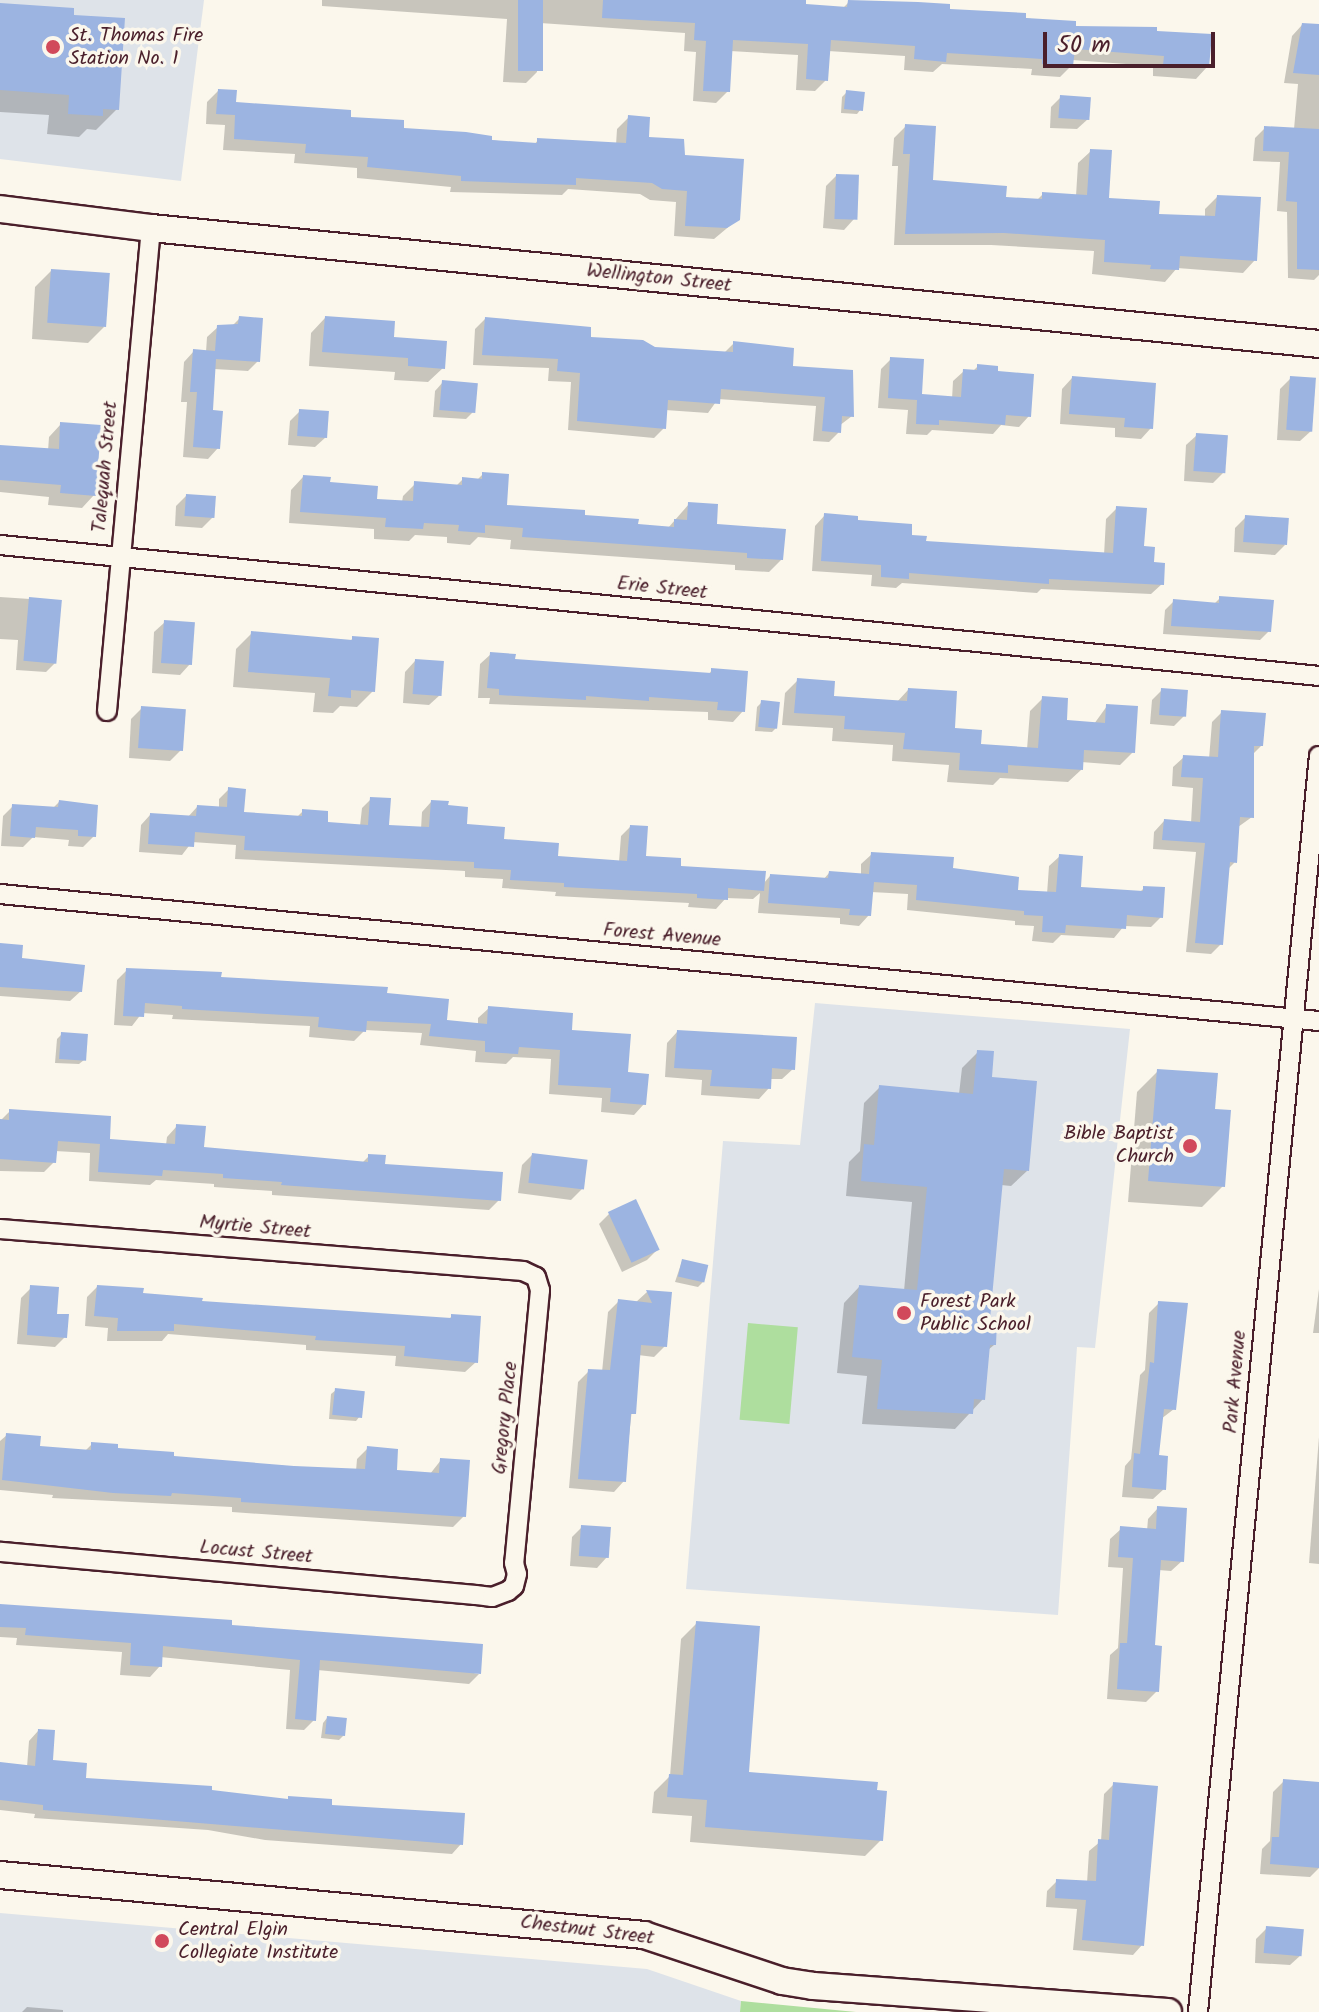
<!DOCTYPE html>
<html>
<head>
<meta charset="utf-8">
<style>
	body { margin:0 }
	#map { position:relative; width:1319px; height:2012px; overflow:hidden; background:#fbf7ec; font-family:Kalam,sans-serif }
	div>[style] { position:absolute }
	.built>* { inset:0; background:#dee3e9 }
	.green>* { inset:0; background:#aede9e; transform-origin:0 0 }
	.shadow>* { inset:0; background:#0003 }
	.building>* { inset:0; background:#9cb4e1; transform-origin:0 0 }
	.roads { filter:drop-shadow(2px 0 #4a1f2b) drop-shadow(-2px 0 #4a1f2b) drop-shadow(0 2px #4a1f2b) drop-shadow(0 -2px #4a1f2b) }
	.street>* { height:18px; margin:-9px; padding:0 9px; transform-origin:9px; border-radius:9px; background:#fbf7ec }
	.secondary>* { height:26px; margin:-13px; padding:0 13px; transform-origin:13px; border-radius:13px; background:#fbf7ec }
	.dots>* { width:22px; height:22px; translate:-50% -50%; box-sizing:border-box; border:4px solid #fbf7ec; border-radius:50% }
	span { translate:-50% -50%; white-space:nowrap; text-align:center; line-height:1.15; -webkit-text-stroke:7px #fbf7ec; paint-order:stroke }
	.poi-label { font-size:20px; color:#4a1f2b }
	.left { translate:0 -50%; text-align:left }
	.right { translate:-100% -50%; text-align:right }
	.street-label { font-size:20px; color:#4a1f2b }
	.scale { position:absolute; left:1043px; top:32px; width:172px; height:36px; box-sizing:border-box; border:4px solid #4a1f2b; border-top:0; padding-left:10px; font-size:24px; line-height:28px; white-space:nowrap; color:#4a1f2b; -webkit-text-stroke:6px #fbf7ec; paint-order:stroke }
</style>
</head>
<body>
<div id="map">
	<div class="built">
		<div style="clip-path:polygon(0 0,204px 0,181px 181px,0 159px)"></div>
		<div style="clip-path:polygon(815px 1003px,1130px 1029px,1095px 1348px,1077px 1347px,1058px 1615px,686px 1589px,723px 1141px,800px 1145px)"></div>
		<div style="clip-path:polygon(0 1913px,647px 1969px,741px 2001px,740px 2012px,0 2012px)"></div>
	</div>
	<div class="green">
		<div style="left:748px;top:1323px;width:50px;height:97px;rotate:5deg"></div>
		<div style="clip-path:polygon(741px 2001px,856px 2012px,740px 2012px)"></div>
	</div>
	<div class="shadow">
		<div style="clip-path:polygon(322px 0,804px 0,804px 6px,842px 9px,849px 2px,1074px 23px,1074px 28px,1155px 33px,1207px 67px,1196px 79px,1153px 76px,1153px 66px,1072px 60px,1072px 65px,1060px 77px,1031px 75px,1032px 69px,942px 64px,933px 72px,904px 70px,905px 56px,828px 51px,826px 80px,815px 91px,796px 90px,798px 55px,730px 51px,728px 91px,716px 103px,693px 101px,696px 52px,684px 51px,685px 33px,540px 23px,537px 72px,526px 83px,503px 82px,507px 19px,322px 6px)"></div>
		<div style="clip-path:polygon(0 5px,72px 17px,117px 109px,96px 130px,87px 129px,79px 137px,47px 134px,49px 115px,0 112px)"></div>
		<div style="clip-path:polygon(1302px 25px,1319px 26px,1319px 275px,1314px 280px,1288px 278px,1287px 212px,1277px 211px,1280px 162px,1253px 161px,1255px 138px,1265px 128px,1294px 129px,1298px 84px,1284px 83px,1292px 36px)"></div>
		<div style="clip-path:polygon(218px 91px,234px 104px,349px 119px,402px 130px,534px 145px,538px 140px,616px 145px,617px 129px,629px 117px,646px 139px,683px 157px,738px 219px,714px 239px,674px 236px,676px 202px,650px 200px,640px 194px,568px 189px,562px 195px,450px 192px,451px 187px,357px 178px,357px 168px,294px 163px,295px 154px,223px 150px,225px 125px,206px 124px,207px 102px)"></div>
		<div style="clip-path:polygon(846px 93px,861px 109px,857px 114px,841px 113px,842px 97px)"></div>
		<div style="clip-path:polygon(1061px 97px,1088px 119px,1077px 129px,1050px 128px,1051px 107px)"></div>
		<div style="clip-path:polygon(906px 126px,930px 182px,1004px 199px,1036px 201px,1043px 194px,1076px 196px,1078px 163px,1091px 151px,1107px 200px,1157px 216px,1205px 218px,1205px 209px,1217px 197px,1255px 260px,1243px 273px,1177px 268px,1165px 282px,1092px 274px,1094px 251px,991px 245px,894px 245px,898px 166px,892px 166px,894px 138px)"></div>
		<div style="clip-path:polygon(836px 176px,854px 219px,844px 230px,823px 228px,826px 186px)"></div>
		<div style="clip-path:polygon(51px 271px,104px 327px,88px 343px,32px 339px,35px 287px)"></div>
		<div style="clip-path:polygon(240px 318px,258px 361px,248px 371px,214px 369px,211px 412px,218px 448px,208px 459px,183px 457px,187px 402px,181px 402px,184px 362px,194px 351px,206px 352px,207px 337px,218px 327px,232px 326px)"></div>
		<div style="clip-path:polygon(325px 318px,392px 339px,443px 368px,428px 382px,394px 380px,395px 372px,309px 366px,311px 333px)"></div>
		<div style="clip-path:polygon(485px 319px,654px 349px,723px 354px,734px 343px,791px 368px,852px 416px,839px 426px,839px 432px,829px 442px,813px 441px,816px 406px,718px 399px,708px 413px,665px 410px,664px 428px,654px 438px,568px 430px,571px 382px,548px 381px,549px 368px,473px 365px,475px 329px)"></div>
		<div style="clip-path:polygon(891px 359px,919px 396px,952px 399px,953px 381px,964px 371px,973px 371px,978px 366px,995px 373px,1029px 416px,1019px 427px,1001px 425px,993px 434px,932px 430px,927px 435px,906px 434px,908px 410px,878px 408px,881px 369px)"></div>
		<div style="clip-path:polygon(1072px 378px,1151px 428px,1141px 439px,1115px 437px,1115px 428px,1060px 424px,1062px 389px)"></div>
		<div style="clip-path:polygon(1291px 378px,1311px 431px,1300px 441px,1277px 440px,1280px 389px)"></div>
		<div style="clip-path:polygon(443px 382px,474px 411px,466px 419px,433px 417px,435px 391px)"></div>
		<div style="clip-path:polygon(300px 411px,326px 437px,315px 447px,288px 445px,290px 421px)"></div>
		<div style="clip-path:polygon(61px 424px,94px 495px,82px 508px,48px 505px,49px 497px,0 492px,0 447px,48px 451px,49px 437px)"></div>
		<div style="clip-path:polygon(1197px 435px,1223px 473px,1213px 483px,1184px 481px,1186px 445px)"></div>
		<div style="clip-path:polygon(483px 474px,505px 507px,636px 526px,668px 528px,689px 504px,715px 526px,782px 559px,769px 572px,735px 570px,735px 565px,510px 549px,511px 540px,478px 537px,470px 545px,447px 543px,447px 537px,415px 535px,409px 541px,374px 539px,374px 529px,289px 523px,291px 490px,303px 477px,375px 501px,402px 502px,403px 496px,415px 484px,456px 486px,463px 479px,477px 480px)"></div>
		<div style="clip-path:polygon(186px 496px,213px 517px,202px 528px,175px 526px,176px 506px)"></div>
		<div style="clip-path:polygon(1117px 508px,1162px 584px,1151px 594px,1041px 589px,1037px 593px,902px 583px,896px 588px,871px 586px,872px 575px,812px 571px,815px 526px,825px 515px,924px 542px,1104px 555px,1106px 519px)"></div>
		<div style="clip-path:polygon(1246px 517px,1285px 545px,1275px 555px,1234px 552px,1235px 528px)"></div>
		<div style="clip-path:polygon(0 597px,60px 601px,56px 662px,46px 672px,16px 670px,18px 640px,0 639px)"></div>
		<div style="clip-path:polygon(1220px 598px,1269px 631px,1260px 640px,1163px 634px,1165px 610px,1174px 601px,1214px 604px)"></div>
		<div style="clip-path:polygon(165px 622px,190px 664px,180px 675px,152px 673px,154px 632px)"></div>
		<div style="clip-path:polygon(252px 633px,350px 641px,353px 638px,373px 691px,357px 707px,340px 706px,333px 713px,313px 712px,315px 693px,233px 687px,236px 649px)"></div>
		<div style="clip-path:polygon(491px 654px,513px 661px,708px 675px,712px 670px,743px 711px,733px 722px,708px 720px,708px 712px,489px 704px,490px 698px,478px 698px,480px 664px)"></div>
		<div style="clip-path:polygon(415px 661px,440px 695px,429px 705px,403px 703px,405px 672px)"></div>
		<div style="clip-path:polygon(798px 680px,832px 698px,896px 703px,908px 690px,953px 730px,979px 745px,1027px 749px,1030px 711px,1043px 698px,1065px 722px,1094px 724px,1107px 706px,1133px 752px,1120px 765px,1081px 762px,1081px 770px,1068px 782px,1000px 778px,993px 785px,947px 782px,949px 765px,892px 761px,893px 745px,832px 741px,833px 728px,782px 725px,785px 693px)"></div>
		<div style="clip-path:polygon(1162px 690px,1184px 716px,1174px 726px,1150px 724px,1152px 700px)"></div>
		<div style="clip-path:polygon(762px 702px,777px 727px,772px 732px,755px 731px,757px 707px)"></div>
		<div style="clip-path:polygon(142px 708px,181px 750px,170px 761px,129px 758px,131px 719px)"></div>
		<div style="clip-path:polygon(1222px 712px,1261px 746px,1252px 755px,1252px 817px,1238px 827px,1235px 862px,1227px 870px,1221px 944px,1211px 954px,1186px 952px,1196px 852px,1153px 849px,1154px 832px,1164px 821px,1191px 823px,1193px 788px,1172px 786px,1173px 767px,1184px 757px,1209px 759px,1212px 722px)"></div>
		<div style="clip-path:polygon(229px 789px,242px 814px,297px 817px,303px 811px,325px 824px,360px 826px,362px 808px,371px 799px,387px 826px,421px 829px,422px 812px,431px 802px,446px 807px,465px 826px,556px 858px,619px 862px,621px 836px,630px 827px,644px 858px,678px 868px,763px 884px,770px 876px,823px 880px,829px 873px,861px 876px,861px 864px,872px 854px,951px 870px,1016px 891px,1047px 894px,1049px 866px,1060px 856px,1079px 889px,1139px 893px,1144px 888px,1161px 917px,1151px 927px,1124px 926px,1114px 938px,1061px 935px,1053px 943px,1032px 941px,1034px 926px,1015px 925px,1015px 921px,907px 910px,908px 894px,871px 892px,869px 915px,859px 926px,840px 924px,840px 918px,758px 913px,760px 893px,753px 899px,726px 898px,716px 909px,688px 907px,689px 903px,555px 896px,556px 892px,502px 888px,503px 879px,465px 877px,465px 871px,235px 859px,236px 845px,192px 842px,182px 855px,139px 852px,141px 825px,150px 815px,187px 818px,197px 807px,219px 809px,219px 799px)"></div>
		<div style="clip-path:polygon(59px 802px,94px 836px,83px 847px,68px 846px,69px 840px,33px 837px,23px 847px,1px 846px,3px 816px,13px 806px,53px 808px)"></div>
		<div style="clip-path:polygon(0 945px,20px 960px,81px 991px,70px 1001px,0 996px)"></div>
		<div style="clip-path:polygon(127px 970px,385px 995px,444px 1022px,478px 1025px,478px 1018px,489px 1008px,570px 1031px,626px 1074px,644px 1104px,634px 1115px,601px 1112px,602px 1098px,549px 1094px,551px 1059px,513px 1057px,506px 1064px,475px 1062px,476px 1051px,420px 1045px,422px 1033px,365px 1030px,354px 1041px,309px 1037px,310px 1026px,172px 1019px,173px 1015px,142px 1013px,132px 1026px,114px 1025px,117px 980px)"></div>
		<div style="clip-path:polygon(677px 1032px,793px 1069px,782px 1079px,770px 1079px,769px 1088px,759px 1099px,701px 1095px,702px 1080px,665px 1077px,667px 1043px)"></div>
		<div style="clip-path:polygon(62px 1034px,84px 1060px,79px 1064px,55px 1063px,57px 1039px)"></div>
		<div style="clip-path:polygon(978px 1052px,1027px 1171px,1011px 1186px,1001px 1185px,988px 1321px,994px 1345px,988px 1350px,983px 1399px,955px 1429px,862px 1424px,867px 1376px,837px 1373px,844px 1303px,859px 1287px,904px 1291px,912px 1202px,846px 1196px,849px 1162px,860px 1151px,864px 1103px,880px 1087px,959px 1094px,962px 1068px)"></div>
		<div style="clip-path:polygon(1158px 1071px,1223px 1186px,1202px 1207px,1128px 1202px,1137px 1092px)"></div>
		<div style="clip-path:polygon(10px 1111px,108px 1141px,166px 1145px,167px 1137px,177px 1126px,202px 1149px,362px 1163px,369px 1156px,383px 1165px,499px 1200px,489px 1210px,272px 1195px,272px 1191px,214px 1187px,214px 1184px,156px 1180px,150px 1185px,89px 1181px,90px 1153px,55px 1151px,54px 1162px,44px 1172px,0 1171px,0 1121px)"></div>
		<div style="clip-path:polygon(532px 1155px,582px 1189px,571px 1200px,518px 1193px,522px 1165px)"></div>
		<div style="clip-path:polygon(609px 1214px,657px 1250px,647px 1260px,622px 1272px,599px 1224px)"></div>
		<div style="clip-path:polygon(682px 1261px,703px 1282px,698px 1287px,675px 1282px)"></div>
		<div style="clip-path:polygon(97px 1287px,200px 1302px,448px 1320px,452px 1316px,476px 1362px,465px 1372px,395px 1366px,396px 1356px,306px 1350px,306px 1345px,168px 1334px,162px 1341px,107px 1341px,108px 1328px,85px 1326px,87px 1297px)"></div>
		<div style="clip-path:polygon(31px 1288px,55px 1316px,65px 1337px,55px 1347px,17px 1344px,21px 1298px)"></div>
		<div style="clip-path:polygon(1319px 1289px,1319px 1333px,1313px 1333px)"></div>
		<div style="clip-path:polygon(647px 1292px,670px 1294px,665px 1346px,654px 1357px,638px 1355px,624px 1481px,614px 1492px,569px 1488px,578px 1382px,589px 1371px,602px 1372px,608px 1312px,618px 1302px,635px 1303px)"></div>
		<div style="clip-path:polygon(1159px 1303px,1174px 1409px,1161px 1419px,1157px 1457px,1164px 1489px,1153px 1499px,1122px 1497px,1125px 1466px,1131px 1459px,1140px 1375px,1145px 1370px,1149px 1313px)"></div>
		<div style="clip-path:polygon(336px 1390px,360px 1416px,356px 1421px,329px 1419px,331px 1394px)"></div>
		<div style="clip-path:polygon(7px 1435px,38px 1447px,85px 1451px,92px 1444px,172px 1458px,356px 1471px,357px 1459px,368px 1448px,395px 1472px,430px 1474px,441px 1460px,464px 1516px,453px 1527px,232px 1512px,232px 1507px,52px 1498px,53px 1495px,0 1490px,0 1441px)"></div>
		<div style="clip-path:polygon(1319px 1437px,1319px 1564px,1309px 1563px)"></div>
		<div style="clip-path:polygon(1158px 1508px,1182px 1561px,1171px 1571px,1158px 1570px,1153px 1647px,1157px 1691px,1146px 1702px,1107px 1699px,1110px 1655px,1118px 1648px,1123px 1568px,1108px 1567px,1110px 1539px,1121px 1529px,1147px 1531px,1148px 1519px)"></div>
		<div style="clip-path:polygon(582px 1527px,607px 1557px,597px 1568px,570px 1566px,572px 1537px)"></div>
		<div style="clip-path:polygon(0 1605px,230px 1627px,479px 1674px,469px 1684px,317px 1670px,314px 1720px,304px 1730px,286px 1729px,290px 1670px,160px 1657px,160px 1666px,150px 1677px,120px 1675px,122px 1652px,16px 1645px,17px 1638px,0 1637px)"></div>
		<div style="clip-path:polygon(697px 1623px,747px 1774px,881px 1840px,865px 1856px,690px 1842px,692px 1816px,652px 1813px,654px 1792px,670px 1776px,681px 1639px)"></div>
		<div style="clip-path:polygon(327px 1718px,344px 1735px,339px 1740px,321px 1738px,323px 1723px)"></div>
		<div style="clip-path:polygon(38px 1731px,51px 1762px,84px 1780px,285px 1801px,289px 1798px,461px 1844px,452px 1854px,265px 1840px,208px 1830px,34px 1818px,35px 1814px,0 1810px,0 1764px,27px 1767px,29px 1741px)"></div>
		<div style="clip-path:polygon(1284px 1781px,1319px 1784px,1319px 1868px,1310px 1877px,1260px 1874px,1262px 1849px,1270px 1841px,1273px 1792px)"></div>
		<div style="clip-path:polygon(1114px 1784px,1142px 1945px,1133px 1955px,1073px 1950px,1077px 1909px,1046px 1907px,1047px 1891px,1057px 1881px,1087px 1883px,1089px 1851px,1101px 1841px,1104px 1794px)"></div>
		<div style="clip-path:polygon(1267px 1928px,1301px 1955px,1290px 1965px,1255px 1963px,1256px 1939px)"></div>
		<div style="clip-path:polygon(27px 2007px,63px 2010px,63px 2012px,22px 2012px)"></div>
	</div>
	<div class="building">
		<div style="left:518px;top:0;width:25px;height:71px"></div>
		<div style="clip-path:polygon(603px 0,806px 0,806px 4px,847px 7px,848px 0,918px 2px,950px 4px,950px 9px,1026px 13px,1026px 18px,1076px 21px,1076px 26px,1157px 27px,1157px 31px,1212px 34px,1209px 68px,1163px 65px,1164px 56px,1075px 49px,1073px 66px,1042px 64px,1042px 59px,947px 53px,946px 62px,914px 59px,915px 46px,831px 40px,828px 81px,806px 79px,808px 44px,733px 40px,730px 92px,703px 91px,706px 41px,694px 40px,695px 23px,602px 18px)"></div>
		<div style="clip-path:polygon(0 3px,74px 8px,74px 15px,125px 18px,119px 110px,103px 109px,103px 116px,68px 114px,69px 95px,0 90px)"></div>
		<div style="clip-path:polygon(1302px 23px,1319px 24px,1319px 75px,1293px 73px)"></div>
		<div style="clip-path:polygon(218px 89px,237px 90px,236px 102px,351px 110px,351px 117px,404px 120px,404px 128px,466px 132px,492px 136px,492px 140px,537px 143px,537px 138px,626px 143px,628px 115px,650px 117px,649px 137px,684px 139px,685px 155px,744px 159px,740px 220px,727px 228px,685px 226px,687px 191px,662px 189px,652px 183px,576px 178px,576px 185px,461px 181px,461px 176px,367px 167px,368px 157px,305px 153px,306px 144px,234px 139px,235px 115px,216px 114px)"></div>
		<div style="left:846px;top:90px;width:19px;height:19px;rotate:6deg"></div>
		<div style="left:1060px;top:95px;width:31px;height:23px;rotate:4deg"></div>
		<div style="clip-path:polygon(905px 124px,936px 126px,933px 180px,1007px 186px,1006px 197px,1042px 199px,1042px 192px,1087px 195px,1090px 149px,1112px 150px,1109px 198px,1160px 201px,1159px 214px,1215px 216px,1217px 195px,1261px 197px,1257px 261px,1180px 256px,1179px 270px,1150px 269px,1151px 265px,1104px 262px,1105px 240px,1004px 233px,905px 234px,910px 154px,903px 154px)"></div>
		<div style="clip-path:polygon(1264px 126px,1319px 129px,1319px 270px,1297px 269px,1297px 202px,1286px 201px,1289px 152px,1263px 151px)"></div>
		<div style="left:836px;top:174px;width:23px;height:45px;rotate:2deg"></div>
		<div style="left:51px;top:269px;width:59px;height:54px;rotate:4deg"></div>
		<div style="clip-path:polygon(239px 316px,263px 318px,260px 362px,216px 359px,213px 410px,223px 411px,220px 449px,193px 447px,197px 392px,190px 392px,193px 349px,215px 351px,217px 325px,238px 324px)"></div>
		<div style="clip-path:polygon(325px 316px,395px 321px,394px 337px,447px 341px,445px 369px,408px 366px,408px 358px,322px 352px)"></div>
		<div style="clip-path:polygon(485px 317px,591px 327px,591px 337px,643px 340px,655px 347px,733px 352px,733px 341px,794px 348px,793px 366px,853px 370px,854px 417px,842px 416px,841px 433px,822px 431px,825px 397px,721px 389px,720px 404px,668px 400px,666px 429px,577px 421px,580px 373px,557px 371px,558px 359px,482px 355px)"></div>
		<div style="clip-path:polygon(890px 357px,924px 359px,922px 394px,961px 397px,963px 369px,977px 370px,977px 364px,998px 366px,998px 371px,1034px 374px,1031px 417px,1006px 415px,1005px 425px,939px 420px,939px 425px,916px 424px,917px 400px,888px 398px)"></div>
		<div style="clip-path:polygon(1072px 376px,1156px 383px,1153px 429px,1124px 427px,1125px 418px,1069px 414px)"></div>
		<div style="left:1290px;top:376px;width:26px;height:54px;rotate:4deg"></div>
		<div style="left:442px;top:380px;width:36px;height:30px;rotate:5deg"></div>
		<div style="left:299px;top:409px;width:30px;height:27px;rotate:4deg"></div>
		<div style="clip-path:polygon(60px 422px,101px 425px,96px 496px,60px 493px,61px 485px,0 480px,0 445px,59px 449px)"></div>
		<div style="left:1196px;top:433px;width:32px;height:38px;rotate:4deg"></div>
		<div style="clip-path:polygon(482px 472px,509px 474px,507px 505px,585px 510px,585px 515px,639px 519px,638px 524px,674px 527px,674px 519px,687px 520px,688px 502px,718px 504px,717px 524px,786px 529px,783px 560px,747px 558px,747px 553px,522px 537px,523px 528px,485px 525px,485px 533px,458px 531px,459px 525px,424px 523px,423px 529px,385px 527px,386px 518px,300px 512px,303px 475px,331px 477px,330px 482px,378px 486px,377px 499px,413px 501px,414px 481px,462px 485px,462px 477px,482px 479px)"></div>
		<div style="left:186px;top:494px;width:30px;height:22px;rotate:4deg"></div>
		<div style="clip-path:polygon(1116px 506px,1147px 508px,1144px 546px,1155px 547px,1154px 562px,1165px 563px,1164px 585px,1049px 579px,1049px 584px,909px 573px,909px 579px,881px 577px,881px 565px,821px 561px,824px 513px,858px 516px,858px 520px,912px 524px,912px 535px,927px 536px,926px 541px,1113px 553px)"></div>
		<div style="left:1245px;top:515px;width:44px;height:27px;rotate:4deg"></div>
		<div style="clip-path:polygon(1219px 596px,1274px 600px,1271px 632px,1171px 626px,1173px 599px,1219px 603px)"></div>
		<div style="left:29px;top:597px;width:33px;height:64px;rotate:5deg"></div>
		<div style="left:164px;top:620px;width:31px;height:43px;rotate:4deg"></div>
		<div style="clip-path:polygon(251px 631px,352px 640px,352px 636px,379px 638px,375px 692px,351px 690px,351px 698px,328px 696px,330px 678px,248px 672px)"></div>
		<div style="clip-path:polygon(490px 652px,516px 654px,515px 659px,711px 673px,711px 668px,748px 671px,745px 712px,717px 710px,718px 702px,649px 697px,649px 701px,586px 696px,586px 700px,499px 695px,499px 689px,487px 688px)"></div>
		<div style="left:415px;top:659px;width:29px;height:35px;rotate:4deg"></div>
		<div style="clip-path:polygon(797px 678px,835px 681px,834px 696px,907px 701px,908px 688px,957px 691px,955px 728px,982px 730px,981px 744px,1038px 748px,1042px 696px,1068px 698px,1067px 720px,1105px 723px,1106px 704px,1138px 706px,1135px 753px,1084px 750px,1083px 770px,1008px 765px,1008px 773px,959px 770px,960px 753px,903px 749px,905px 733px,844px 729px,845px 716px,794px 713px)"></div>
		<div style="left:1161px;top:688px;width:27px;height:27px;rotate:4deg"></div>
		<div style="left:761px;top:700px;width:19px;height:27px;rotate:6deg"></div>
		<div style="left:141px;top:706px;width:45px;height:42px;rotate:4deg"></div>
		<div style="clip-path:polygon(1221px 710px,1266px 713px,1263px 746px,1254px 746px,1254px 818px,1240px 817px,1237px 863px,1230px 862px,1223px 945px,1195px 943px,1205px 843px,1162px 840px,1164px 819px,1200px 822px,1203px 778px,1181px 777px,1183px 755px,1218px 757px)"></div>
		<div style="clip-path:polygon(228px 787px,246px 789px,244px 812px,302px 816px,302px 809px,328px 811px,328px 822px,368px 825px,370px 797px,391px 798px,389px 825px,429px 827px,431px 800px,449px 801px,448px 805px,468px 807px,467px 824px,505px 827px,504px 839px,559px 843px,558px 856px,627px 861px,630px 825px,648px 826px,646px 856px,681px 858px,681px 866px,766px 871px,764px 891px,728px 888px,728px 900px,697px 898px,697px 894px,564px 887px,564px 883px,510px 880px,511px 870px,474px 868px,474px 862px,244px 850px,245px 836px,195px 832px,194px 847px,148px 844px,150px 813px,196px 816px,197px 805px,227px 807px)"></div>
		<div style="clip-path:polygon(59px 800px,98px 805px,96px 837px,78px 836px,78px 830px,36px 827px,35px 838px,10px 836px,12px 804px,58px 807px)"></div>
		<div style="clip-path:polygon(871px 852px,954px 857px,953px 868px,1019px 877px,1018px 890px,1056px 892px,1059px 854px,1083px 856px,1081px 887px,1143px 891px,1143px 886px,1165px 887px,1163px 918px,1127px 915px,1126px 929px,1066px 925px,1065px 933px,1042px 932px,1043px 916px,1024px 915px,1024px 911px,916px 900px,917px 885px,874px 882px,871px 916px,849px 915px,850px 909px,768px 903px,770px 874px,828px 878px,829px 871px,869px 874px)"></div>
		<div style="clip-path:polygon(0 943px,23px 945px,22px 958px,85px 965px,82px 992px,0 987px)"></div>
		<div style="clip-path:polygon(126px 968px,222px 972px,221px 977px,388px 987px,387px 993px,449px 999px,447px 1020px,487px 1024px,488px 1006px,573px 1013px,572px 1030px,631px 1034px,628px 1072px,649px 1074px,646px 1105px,610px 1102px,611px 1088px,558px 1085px,560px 1050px,519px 1047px,518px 1054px,485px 1052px,485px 1041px,429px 1036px,431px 1024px,367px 1021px,366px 1032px,318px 1027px,319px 1017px,182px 1009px,182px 1006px,145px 1003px,144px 1017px,123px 1016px)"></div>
		<div style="clip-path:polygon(677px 1030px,797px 1037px,795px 1070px,772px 1068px,771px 1089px,710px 1086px,712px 1070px,674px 1068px)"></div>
		<div style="left:61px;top:1032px;width:27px;height:27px;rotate:4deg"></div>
		<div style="clip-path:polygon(977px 1050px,994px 1051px,992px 1077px,1037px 1081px,1029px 1171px,1004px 1169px,990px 1319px,997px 1320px,996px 1345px,990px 1345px,985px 1400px,974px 1399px,973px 1414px,877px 1409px,882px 1360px,852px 1357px,859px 1285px,917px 1290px,927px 1187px,861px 1181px,864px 1144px,874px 1145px,879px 1085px,973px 1094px)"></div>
		<div style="clip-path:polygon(1157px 1069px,1218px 1073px,1215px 1109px,1231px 1110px,1225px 1187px,1148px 1181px)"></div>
		<div style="clip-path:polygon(9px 1109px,111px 1116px,110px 1139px,175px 1144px,176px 1124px,206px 1126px,204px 1147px,368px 1162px,368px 1154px,386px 1155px,385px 1164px,503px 1172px,501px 1201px,281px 1185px,282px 1182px,223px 1178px,223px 1174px,163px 1170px,162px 1176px,98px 1172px,100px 1144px,58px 1141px,56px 1163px,0 1159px,0 1119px,9px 1120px)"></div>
		<div style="left:532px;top:1153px;width:56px;height:30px;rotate:7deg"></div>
		<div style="left:636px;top:1199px;width:56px;height:31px;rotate:65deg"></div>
		<div style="left:682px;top:1259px;width:27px;height:18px;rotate:13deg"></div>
		<div style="clip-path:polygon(30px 1285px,59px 1287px,57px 1314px,69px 1314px,67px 1338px,27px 1335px)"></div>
		<div style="clip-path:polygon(97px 1285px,144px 1288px,143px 1293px,203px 1298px,202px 1301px,451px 1318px,451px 1314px,481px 1316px,478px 1363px,404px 1356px,405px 1346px,315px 1340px,316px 1336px,174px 1324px,174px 1331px,117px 1331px,118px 1318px,94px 1316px)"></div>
		<div style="clip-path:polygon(646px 1290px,672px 1292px,667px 1347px,641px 1345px,636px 1414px,631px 1414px,626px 1482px,578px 1479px,588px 1369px,610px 1370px,618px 1299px,652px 1303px)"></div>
		<div style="clip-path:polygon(1158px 1301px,1188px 1303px,1176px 1410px,1164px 1409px,1159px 1455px,1168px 1456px,1166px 1490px,1132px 1487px,1134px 1453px,1140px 1454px,1150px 1362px,1154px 1363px)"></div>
		<div style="left:335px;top:1388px;width:30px;height:27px;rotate:6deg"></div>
		<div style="clip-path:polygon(6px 1433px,41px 1436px,40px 1446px,91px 1450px,91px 1442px,118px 1444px,118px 1448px,174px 1452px,174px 1456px,294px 1466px,365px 1469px,367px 1446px,398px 1449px,397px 1470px,439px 1473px,440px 1458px,470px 1460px,466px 1517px,241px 1502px,241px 1498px,172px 1493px,171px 1496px,113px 1493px,2px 1480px)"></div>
		<div style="clip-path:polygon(1157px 1506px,1187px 1508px,1184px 1562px,1161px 1560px,1155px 1645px,1162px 1646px,1159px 1692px,1117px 1689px,1120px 1643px,1127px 1643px,1133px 1558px,1118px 1557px,1120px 1526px,1156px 1529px)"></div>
		<div style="left:581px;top:1525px;width:30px;height:31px;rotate:4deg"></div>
		<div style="clip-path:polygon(0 1604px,232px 1620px,232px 1625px,483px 1644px,481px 1674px,320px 1660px,316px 1721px,295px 1719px,300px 1660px,163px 1646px,162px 1667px,130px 1665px,131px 1643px,25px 1635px,26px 1628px,0 1627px)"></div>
		<div style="clip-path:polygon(696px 1621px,760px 1626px,749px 1772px,878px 1782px,877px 1790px,887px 1791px,883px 1841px,705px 1827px,707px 1800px,667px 1797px,669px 1774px,683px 1775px)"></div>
		<div style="left:327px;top:1716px;width:20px;height:18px;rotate:6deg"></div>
		<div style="clip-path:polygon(38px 1729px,55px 1730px,53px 1760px,87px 1763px,86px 1778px,212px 1786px,212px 1790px,288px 1799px,288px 1796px,332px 1799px,332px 1805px,465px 1813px,463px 1845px,43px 1810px,43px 1805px,0 1800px,0 1762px,35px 1766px)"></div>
		<div style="clip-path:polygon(1283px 1779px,1319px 1782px,1319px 1868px,1270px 1864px,1272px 1837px,1279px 1837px)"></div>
		<div style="clip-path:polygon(1113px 1782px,1158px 1786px,1144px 1946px,1082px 1940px,1086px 1900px,1055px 1898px,1056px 1879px,1096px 1881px,1098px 1839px,1109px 1840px)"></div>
		<div style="left:1266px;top:1926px;width:38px;height:27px;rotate:5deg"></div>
	</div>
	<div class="roads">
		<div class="street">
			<div style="left:0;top:545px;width:1325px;rotate:5.67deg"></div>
			<div style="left:107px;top:711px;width:485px;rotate:-84.8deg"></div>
			<div style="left:0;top:894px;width:1325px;rotate:5.5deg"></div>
			<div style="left:0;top:1229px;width:525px;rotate:4.59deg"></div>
			<div style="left:523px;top:1271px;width:14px;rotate:25deg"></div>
			<div style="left:536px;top:1277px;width:14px;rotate:73deg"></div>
			<div style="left:540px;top:1290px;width:274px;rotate:95.4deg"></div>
			<div style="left:514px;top:1563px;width:11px;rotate:75deg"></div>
			<div style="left:517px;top:1574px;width:12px;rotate:104deg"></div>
			<div style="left:514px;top:1586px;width:8px;rotate:140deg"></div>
			<div style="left:508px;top:1591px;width:17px;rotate:159deg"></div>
			<div style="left:492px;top:1597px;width:17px;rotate:-173deg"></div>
			<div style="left:475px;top:1595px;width:477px;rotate:-174.8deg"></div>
			<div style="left:1198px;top:2012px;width:1262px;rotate:-84.5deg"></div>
		</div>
		<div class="secondary">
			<div style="left:0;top:209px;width:152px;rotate:7.2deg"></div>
			<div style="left:151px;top:228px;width:1174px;rotate:5.67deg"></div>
			<div style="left:0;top:1875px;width:647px;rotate:5.32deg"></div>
			<div style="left:644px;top:1935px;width:145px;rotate:18.4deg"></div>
			<div style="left:782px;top:1981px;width:31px;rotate:9deg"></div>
			<div style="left:813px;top:1986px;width:356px;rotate:4.2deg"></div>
		</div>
	</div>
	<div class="dots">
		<div style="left:53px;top:47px;background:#d1495b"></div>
		<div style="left:1190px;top:1146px;background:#d1495b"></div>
		<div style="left:904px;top:1313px;background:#d1495b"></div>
		<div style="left:162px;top:1941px;background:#d1495b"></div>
	</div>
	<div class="poi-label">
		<span class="left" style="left:69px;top:48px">St. Thomas Fire<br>Station No. 1</span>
		<span class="right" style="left:1174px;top:1146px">Bible Baptist<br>Church</span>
		<span class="left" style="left:920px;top:1314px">Forest Park<br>Public School</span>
		<span class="left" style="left:178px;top:1942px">Central Elgin<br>Collegiate Institute</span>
	</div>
	<div class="street-label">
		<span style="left:659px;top:279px;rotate:6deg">Wellington Street</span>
		<span style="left:106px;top:467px;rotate:-85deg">Talequah Street</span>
		<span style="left:662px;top:589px;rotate:6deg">Erie Street</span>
		<span style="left:662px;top:936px;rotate:5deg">Forest Avenue</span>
		<span style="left:255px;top:1228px;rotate:5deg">Myrtie Street</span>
		<span style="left:1236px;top:1382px;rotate:-85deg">Park Avenue</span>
		<span style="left:506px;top:1418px;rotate:-84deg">Gregory Place</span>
		<span style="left:256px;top:1553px;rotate:5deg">Locust Street</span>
		<span style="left:587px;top:1931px;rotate:7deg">Chestnut Street</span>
	</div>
	<div class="scale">50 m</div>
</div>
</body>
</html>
